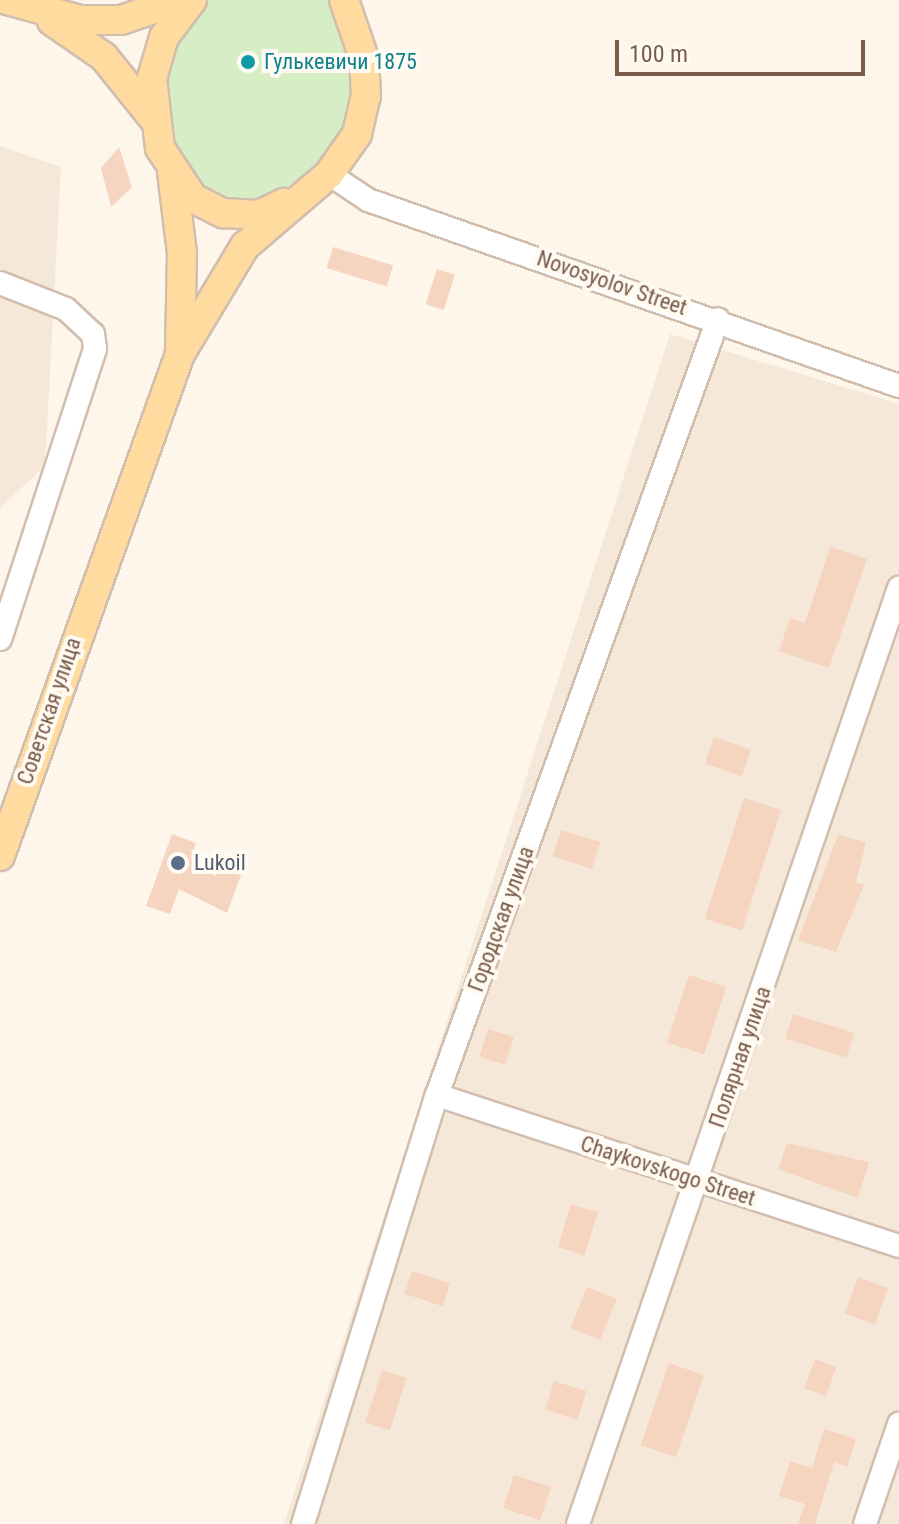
<!DOCTYPE html>
<html>
<head>
<meta charset="utf-8">
<style>
	body { margin:0 }
	#map { position:relative; width:899px; height:1524px; overflow:hidden; background:#fef6ea; font-family:"Roboto Condensed",sans-serif }
	div>[style] { position:absolute }
	.residential>* { inset:0; background:#f6e8d8 }
	.green>* { inset:0; background:#d6edc6 }
	.building>* { inset:0; background:#f5d5c0; transform-origin:0 0 }
	.roads { filter:drop-shadow(2px 0 #d2beae) drop-shadow(-2px 0 #d2beae) drop-shadow(0 2px #d2beae) drop-shadow(0 -2px #d2beae) }
	.minor>* { height:22px; margin:-11px; padding:0 11px; transform-origin:11px; border-radius:11px; background:#fff }
	.major>* { height:28px; margin:-14px; padding:0 14px; transform-origin:14px; border-radius:14px; background:#ffdba0 }
	.dots>* { width:22px; height:22px; translate:-50% -50%; box-sizing:border-box; border:4px solid #fffaf2; border-radius:50% }
	span { translate:-50% -50%; white-space:nowrap; text-align:center; line-height:1.15; -webkit-text-stroke:8px #fffaf2; paint-order:stroke }
	.culture-label { font-size:22px; color:#0d838f }
	.left { translate:0 -50%; text-align:left }
	.street-label { font-size:22px; color:#7b5c4a }
	.service-label { font-size:22px; color:#4e5e75 }
	.scale { position:absolute; left:615px; top:40px; width:250px; height:36px; box-sizing:border-box; border:4px solid #7b5c4a; border-top:0; padding-left:10px; font-size:24px; line-height:28px; white-space:nowrap; color:#7b5c4a; -webkit-text-stroke:6px #fffaf2; paint-order:stroke }
</style>
</head>
<body>
<div id="map">
	<div class="residential">
		<div style="clip-path:polygon(0 146px,61px 167px,45px 466px,0 508px)"></div>
		<div style="clip-path:polygon(670px 334px,899px 404px,899px 1524px,284px 1524px)"></div>
	</div>
	<div class="green">
		<div style="clip-path:polygon(203px 0,336px 0,350px 37px,354px 117px,314px 172px,257px 203px,221px 202px,200px 186px,169px 134px,162px 78px,184px 17px)"></div>
	</div>
	<div class="building">
		<div style="clip-path:polygon(119px 147px,132px 187px,111px 207px,101px 168px)"></div>
		<div style="left:333px;top:247px;width:63px;height:22px;rotate:17deg"></div>
		<div style="left:437px;top:269px;width:19px;height:37px;rotate:18deg"></div>
		<div style="clip-path:polygon(830px 547px,867px 559px,829px 668px,779px 651px,790px 618px,805px 623px)"></div>
		<div style="left:714px;top:737px;width:39px;height:28px;rotate:19deg"></div>
		<div style="left:744px;top:798px;width:39px;height:127px;rotate:18deg"></div>
		<div style="left:561px;top:830px;width:41px;height:28px;rotate:17deg"></div>
		<div style="clip-path:polygon(172px 834px,196px 843px,191px 858px,241px 875px,227px 913px,179px 889px,170px 914px,146px 906px)"></div>
		<div style="clip-path:polygon(838px 835px,866px 842px,856px 882px,864px 885px,836px 952px,798px 940px)"></div>
		<div style="left:689px;top:975px;width:39px;height:71px;rotate:18deg"></div>
		<div style="left:793px;top:1014px;width:64px;height:26px;rotate:17deg"></div>
		<div style="left:488px;top:1029px;width:27px;height:29px;rotate:17deg"></div>
		<div style="clip-path:polygon(787px 1143px,869px 1162px,858px 1198px,778px 1169px)"></div>
		<div style="left:571px;top:1204px;width:28px;height:45px;rotate:17deg"></div>
		<div style="left:412px;top:1271px;width:40px;height:24px;rotate:18deg"></div>
		<div style="left:858px;top:1277px;width:32px;height:39px;rotate:20deg"></div>
		<div style="left:587px;top:1287px;width:32px;height:44px;rotate:22deg"></div>
		<div style="left:815px;top:1359px;width:23px;height:31px;rotate:20deg"></div>
		<div style="left:669px;top:1363px;width:37px;height:87px;rotate:19deg"></div>
		<div style="left:382px;top:1370px;width:26px;height:55px;rotate:18deg"></div>
		<div style="left:554px;top:1381px;width:34px;height:30px;rotate:17deg"></div>
		<div style="clip-path:polygon(824px 1429px,856px 1439px,847px 1467px,834px 1462px,815px 1524px,798px 1524px,805px 1504px,779px 1496px,790px 1461px,812px 1468px)"></div>
		<div style="left:514px;top:1475px;width:39px;height:35px;rotate:18deg"></div>
	</div>
	<div class="roads">
		<div class="minor">
			<div style="left:329px;top:174px;width:47px;rotate:33.7deg"></div>
			<div style="left:368px;top:200px;width:563px;rotate:19.3deg"></div>
			<div style="left:0;top:283px;width:71px;rotate:21.5deg"></div>
			<div style="left:66px;top:309px;width:37px;rotate:43deg"></div>
			<div style="left:93px;top:334px;width:15px;rotate:82deg"></div>
			<div style="left:95px;top:349px;width:305px;rotate:108.1deg"></div>
			<div style="left:437px;top:1095px;width:486px;rotate:18.1deg"></div>
			<div style="left:303px;top:1524px;width:449px;rotate:-72.7deg"></div>
			<div style="left:437px;top:1095px;width:825px;rotate:-70.09deg"></div>
			<div style="left:578px;top:1524px;width:990px;rotate:-71.07deg"></div>
			<div style="left:865px;top:1524px;width:106px;rotate:-71.2deg"></div>
		</div>
		<div class="major">
			<div style="left:7px;top:0;width:76px;rotate:15.3deg"></div>
			<div style="left:80px;top:20px;width:41px"></div>
			<div style="left:121px;top:20px;width:62px;rotate:-18.7deg"></div>
			<div style="left:192px;top:0;width:46px;rotate:127.1deg"></div>
			<div style="left:164px;top:37px;width:43px;rotate:106.3deg"></div>
			<div style="left:152px;top:78px;width:70px;rotate:83.5deg"></div>
			<div style="left:160px;top:148px;width:60px;rotate:56.6deg"></div>
			<div style="left:193px;top:198px;width:34px;rotate:27deg"></div>
			<div style="left:223px;top:213px;width:36px;rotate:3deg"></div>
			<div style="left:259px;top:215px;width:28px;rotate:-26deg"></div>
			<div style="left:52px;top:21px;width:63px;rotate:34.7deg"></div>
			<div style="left:104px;top:57px;width:78px;rotate:51.2deg"></div>
			<div style="left:172px;top:172px;width:82px;rotate:83deg"></div>
			<div style="left:182px;top:253px;width:96px;rotate:91.2deg"></div>
			<div style="left:0;top:856px;width:533px;rotate:-70.27deg"></div>
			<div style="left:180px;top:354px;width:126px;rotate:-59deg"></div>
			<div style="left:245px;top:246px;width:111px;rotate:-40.6deg"></div>
			<div style="left:329px;top:174px;width:49px;rotate:-55deg"></div>
			<div style="left:357px;top:134px;width:39px;rotate:-77deg"></div>
			<div style="left:366px;top:96px;width:38px;rotate:-93deg"></div>
			<div style="left:364px;top:58px;width:61px;rotate:-109deg"></div>
		</div>
	</div>
	<div class="dots">
		<div style="left:248px;top:62px;background:#0f9aa8"></div>
		<div style="left:178px;top:863px;background:#5c6f8a"></div>
	</div>
	<div class="culture-label">
		<span class="left" style="left:264px;top:62px">Гулькевичи 1875</span>
	</div>
	<div class="street-label">
		<span style="left:612px;top:283px;rotate:19deg">Novosyolov Street</span>
		<span style="left:49px;top:711px;rotate:-71deg">Советская улица</span>
		<span style="left:501px;top:919px;rotate:-70deg">Городская улица</span>
		<span style="left:740px;top:1057px;rotate:-71deg">Полярная улица</span>
		<span style="left:668px;top:1171px;rotate:18deg">Chaykovskogo Street</span>
	</div>
	<div class="service-label">
		<span class="left" style="left:194px;top:863px">Lukoil</span>
	</div>
	<div class="scale">100 m</div>
</div>
</body>
</html>
